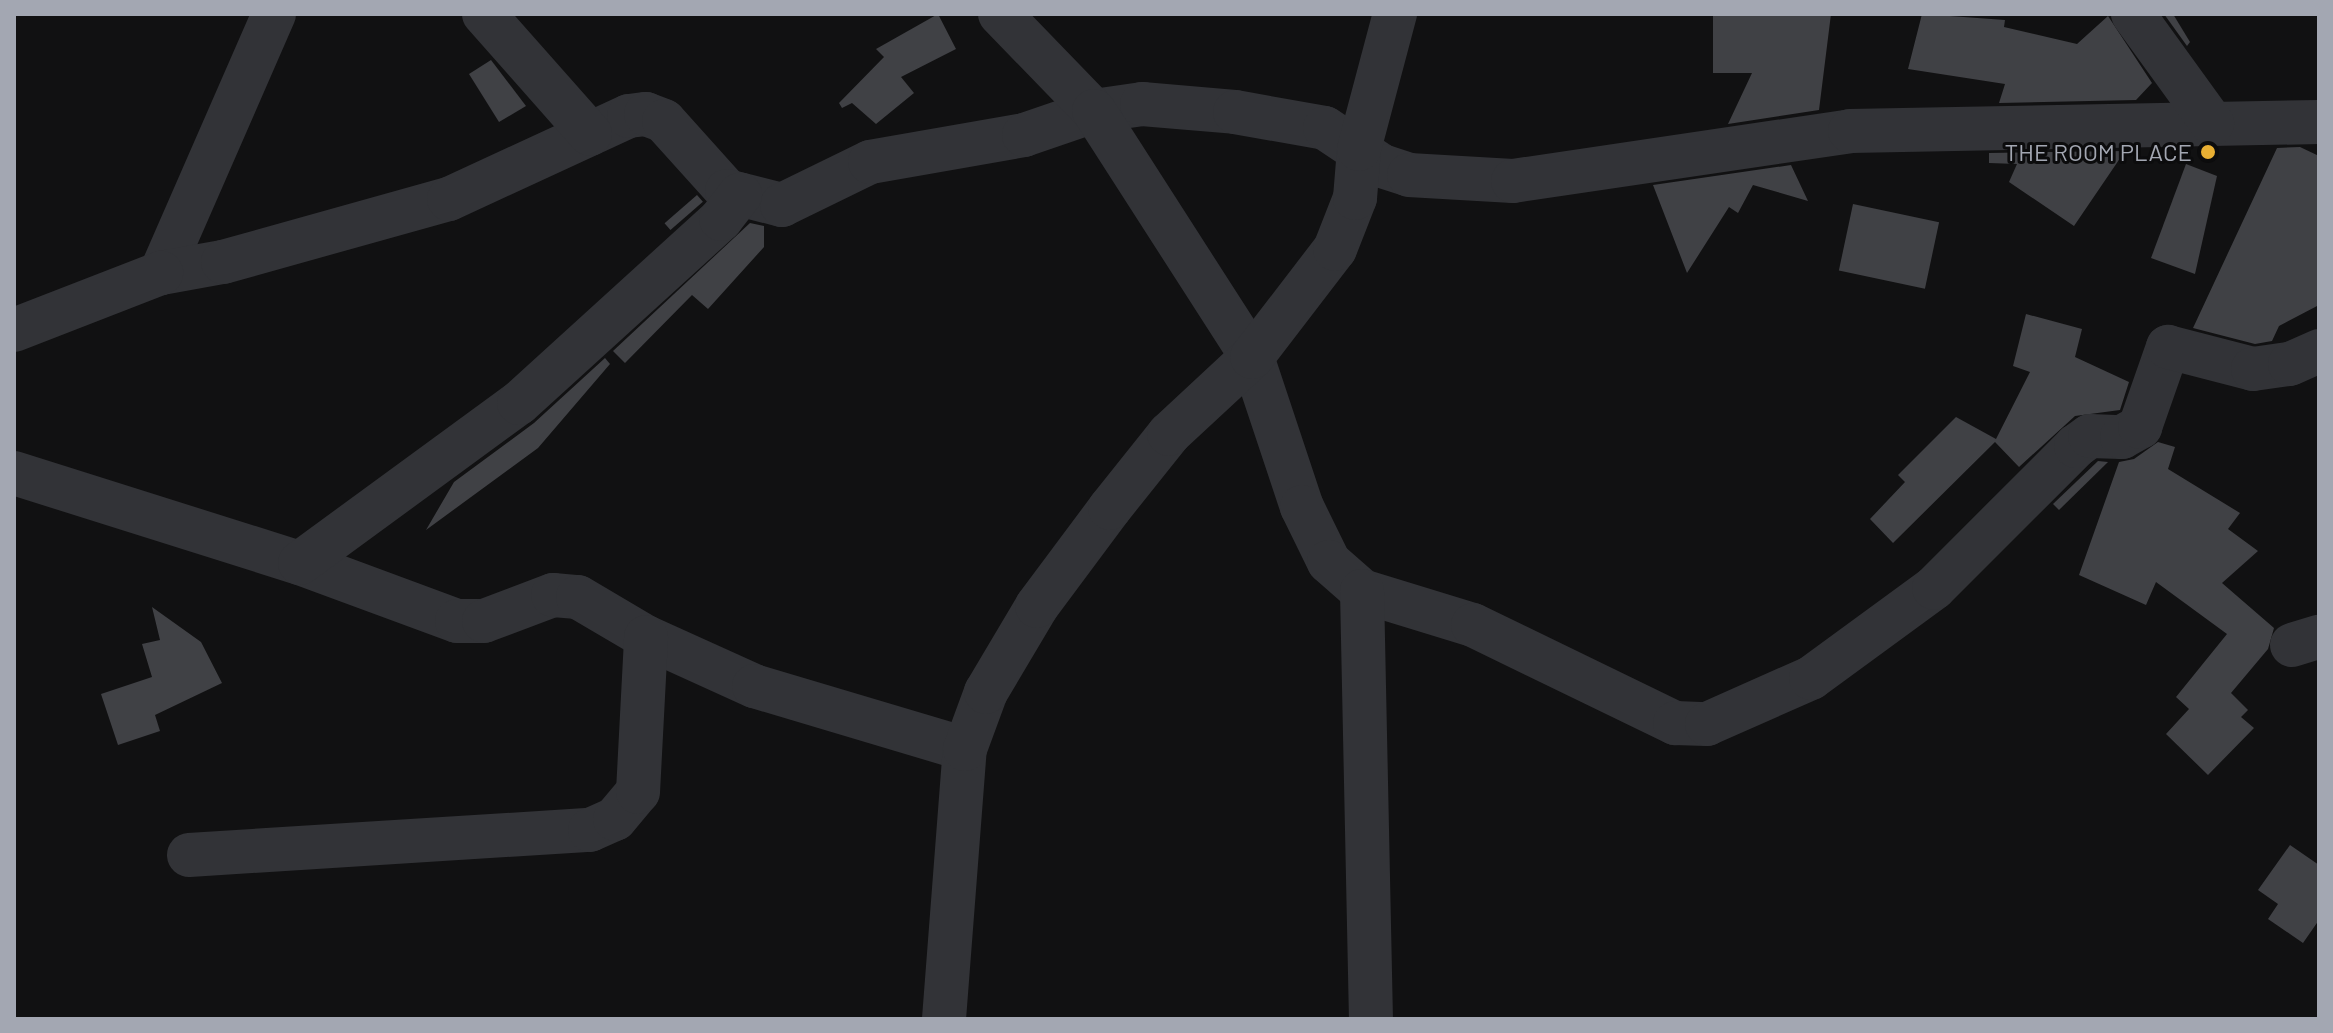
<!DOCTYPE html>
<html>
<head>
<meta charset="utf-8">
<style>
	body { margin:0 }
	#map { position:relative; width:2333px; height:1033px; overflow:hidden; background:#111112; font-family:Barlow,sans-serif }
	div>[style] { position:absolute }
	.building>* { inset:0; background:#404145; transform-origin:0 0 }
	.minor>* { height:44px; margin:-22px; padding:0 22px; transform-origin:22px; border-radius:22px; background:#323337 }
	.dots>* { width:22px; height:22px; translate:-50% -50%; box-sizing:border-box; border:4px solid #0c0c0d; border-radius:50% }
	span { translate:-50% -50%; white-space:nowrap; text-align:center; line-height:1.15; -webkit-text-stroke:6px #0c0c0d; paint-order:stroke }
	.poi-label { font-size:24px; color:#a3a7b2 }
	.right { translate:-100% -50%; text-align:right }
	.frame { position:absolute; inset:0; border:16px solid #a3a7b2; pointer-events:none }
</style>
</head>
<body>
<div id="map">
	<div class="building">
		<div style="clip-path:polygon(938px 14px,956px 49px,901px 77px,914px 93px,876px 124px,852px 103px,842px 108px,839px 103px,884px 57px,876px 49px)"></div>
		<div style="clip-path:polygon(1713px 14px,1831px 14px,1819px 110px,1728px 124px,1752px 73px,1713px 73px)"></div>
		<div style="clip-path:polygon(1922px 14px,2005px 20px,2004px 27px,2077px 44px,2108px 16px,2152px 83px,2136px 100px,1999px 103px,2005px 84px,1908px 69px)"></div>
		<div style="clip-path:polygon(2164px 14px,2173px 14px,2190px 42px,2187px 46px)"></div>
		<div style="clip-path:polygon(491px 60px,526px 106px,499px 122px,469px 74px)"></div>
		<div style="clip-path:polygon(2300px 147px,2319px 156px,2319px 305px,2279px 326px,2272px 341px,2255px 344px,2193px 328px,2277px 148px)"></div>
		<div style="clip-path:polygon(2125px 151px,2074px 226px,2009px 182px,2017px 164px,1989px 163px,1989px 153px)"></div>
		<div style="clip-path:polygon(2186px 164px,2217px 176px,2195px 274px,2151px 258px)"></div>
		<div style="clip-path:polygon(1791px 165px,1808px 201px,1753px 185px,1738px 213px,1729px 207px,1687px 273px,1653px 185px)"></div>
		<div style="left:697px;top:195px;width:9px;height:43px;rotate:49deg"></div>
		<div style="left:1853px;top:204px;width:88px;height:68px;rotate:12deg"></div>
		<div style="clip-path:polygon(750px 223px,764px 226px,764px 247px,708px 309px,692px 295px,625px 363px,613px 351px)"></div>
		<div style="clip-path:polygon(2026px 314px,2082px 329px,2075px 357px,2129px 382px,2120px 410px,2075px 416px,2019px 467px,1995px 442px,1893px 543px,1870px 519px,1905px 482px,1898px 475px,1956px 417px,1996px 439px,2030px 372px,2013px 366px)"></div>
		<div style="clip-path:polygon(605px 358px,610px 364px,538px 448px,426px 530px,454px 482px,534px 423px)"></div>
		<div style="clip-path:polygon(2158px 442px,2175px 447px,2168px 469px,2240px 513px,2228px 529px,2258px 551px,2222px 583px,2274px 628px,2268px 649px,2231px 693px,2248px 710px,2241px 717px,2254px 728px,2208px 775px,2166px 734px,2189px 709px,2176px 697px,2227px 634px,2156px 582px,2146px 605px,2079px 575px,2119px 462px,2134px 459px)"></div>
		<div style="clip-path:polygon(2098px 461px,2108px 462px,2059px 510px,2053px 504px)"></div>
		<div style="clip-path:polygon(152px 607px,201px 642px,222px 683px,155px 715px,160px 731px,118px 745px,101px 694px,152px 677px,142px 644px,160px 640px)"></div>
		<div style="clip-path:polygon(2290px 845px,2319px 865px,2319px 920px,2303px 943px,2268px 919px,2278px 904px,2258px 890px)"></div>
	</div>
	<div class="minor">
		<div style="left:274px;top:14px;width:283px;rotate:113.6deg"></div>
		<div style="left:161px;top:273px;width:63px;rotate:-10.1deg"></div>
		<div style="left:223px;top:262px;width:235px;rotate:-15.6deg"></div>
		<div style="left:449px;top:199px;width:198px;rotate:-24.8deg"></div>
		<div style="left:629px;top:116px;width:17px;rotate:-7deg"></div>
		<div style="left:646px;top:114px;width:19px;rotate:21deg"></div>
		<div style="left:664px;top:121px;width:94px;rotate:48deg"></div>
		<div style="left:727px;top:191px;width:57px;rotate:14.3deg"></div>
		<div style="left:782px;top:205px;width:98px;rotate:-26deg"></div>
		<div style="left:870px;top:162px;width:156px;rotate:-9.9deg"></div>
		<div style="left:1024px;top:135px;width:74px;rotate:-18.9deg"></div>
		<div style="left:1094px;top:111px;width:49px;rotate:-8.3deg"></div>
		<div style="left:1142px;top:104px;width:93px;rotate:4.9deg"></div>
		<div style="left:1235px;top:112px;width:91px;rotate:10.1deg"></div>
		<div style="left:1325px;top:128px;width:69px;rotate:33.7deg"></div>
		<div style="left:1382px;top:166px;width:28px;rotate:18deg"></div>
		<div style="left:1409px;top:175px;width:104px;rotate:3.3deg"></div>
		<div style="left:1513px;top:181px;width:341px;rotate:-8.4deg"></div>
		<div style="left:1850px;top:131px;width:469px;rotate:-1.1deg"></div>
		<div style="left:484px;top:14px;width:160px;rotate:48.5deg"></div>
		<div style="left:1000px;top:14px;width:135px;rotate:45.9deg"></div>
		<div style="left:1094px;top:111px;width:292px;rotate:57.3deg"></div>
		<div style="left:1252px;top:357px;width:158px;rotate:71.6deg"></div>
		<div style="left:1302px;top:507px;width:61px;rotate:63.9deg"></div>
		<div style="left:1329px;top:562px;width:44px;rotate:41.3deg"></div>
		<div style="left:1362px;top:591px;width:116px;rotate:17deg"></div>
		<div style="left:1473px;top:625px;width:225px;rotate:25.9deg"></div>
		<div style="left:1675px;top:723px;width:32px;rotate:2deg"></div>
		<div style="left:1707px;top:724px;width:114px;rotate:-23.9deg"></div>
		<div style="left:1811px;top:678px;width:152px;rotate:-36.2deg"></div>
		<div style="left:1934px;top:588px;width:201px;rotate:-45deg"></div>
		<div style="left:2076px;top:446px;width:17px;rotate:-36deg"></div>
		<div style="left:2090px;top:436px;width:32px;rotate:2deg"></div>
		<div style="left:2122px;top:437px;width:21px;rotate:-29deg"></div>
		<div style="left:2140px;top:427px;width:85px;rotate:-70.7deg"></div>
		<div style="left:2168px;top:347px;width:88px;rotate:14.5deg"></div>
		<div style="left:2253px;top:369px;width:37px;rotate:-8deg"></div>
		<div style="left:2290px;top:364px;width:32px;rotate:-24deg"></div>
		<div style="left:2133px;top:14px;width:135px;rotate:54.1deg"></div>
		<div style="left:14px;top:330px;width:158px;rotate:-21.2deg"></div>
		<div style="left:14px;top:473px;width:300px;rotate:17.5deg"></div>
		<div style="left:300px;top:563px;width:167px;rotate:20.3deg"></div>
		<div style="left:457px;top:621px;width:27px"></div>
		<div style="left:484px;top:621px;width:74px;rotate:-20.6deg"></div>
		<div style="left:553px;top:595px;width:25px;rotate:5deg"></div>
		<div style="left:578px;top:597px;width:79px;rotate:30.5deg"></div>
		<div style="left:646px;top:637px;width:119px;rotate:24.4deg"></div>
		<div style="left:754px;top:686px;width:220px;rotate:16.6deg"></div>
		<div style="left:300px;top:563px;width:271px;rotate:-36.2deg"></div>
		<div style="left:519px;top:403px;width:273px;rotate:-42.3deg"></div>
		<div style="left:721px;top:219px;width:31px;rotate:-52deg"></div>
		<div style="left:1362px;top:591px;width:428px;rotate:88.8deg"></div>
		<div style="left:2292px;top:645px;width:28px;rotate:-17deg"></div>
		<div style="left:189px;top:855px;width:402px;rotate:-3.6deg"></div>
		<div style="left:590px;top:830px;width:27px;rotate:-24deg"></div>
		<div style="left:615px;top:819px;width:35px;rotate:-50deg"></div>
		<div style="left:638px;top:792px;width:155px;rotate:-87deg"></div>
		<div style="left:944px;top:1019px;width:271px;rotate:-85.6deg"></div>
		<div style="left:965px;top:749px;width:61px;rotate:-69.8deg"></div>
		<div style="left:986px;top:692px;width:100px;rotate:-59.3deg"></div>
		<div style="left:1037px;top:606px;width:122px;rotate:-53.3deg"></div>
		<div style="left:1110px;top:508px;width:95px;rotate:-51.4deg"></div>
		<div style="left:1169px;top:434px;width:113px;rotate:-42.9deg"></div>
		<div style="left:1252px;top:357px;width:136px;rotate:-52.5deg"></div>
		<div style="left:1335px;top:249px;width:55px;rotate:-68.6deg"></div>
		<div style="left:1355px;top:198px;width:49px;rotate:-85.3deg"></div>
		<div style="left:1359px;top:149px;width:140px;rotate:-75.1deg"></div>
	</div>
	<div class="dots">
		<div style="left:2208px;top:152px;background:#e8af33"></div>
	</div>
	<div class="poi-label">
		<span class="right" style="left:2192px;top:152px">THE ROOM PLACE</span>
	</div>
	<div class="frame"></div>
</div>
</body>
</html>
